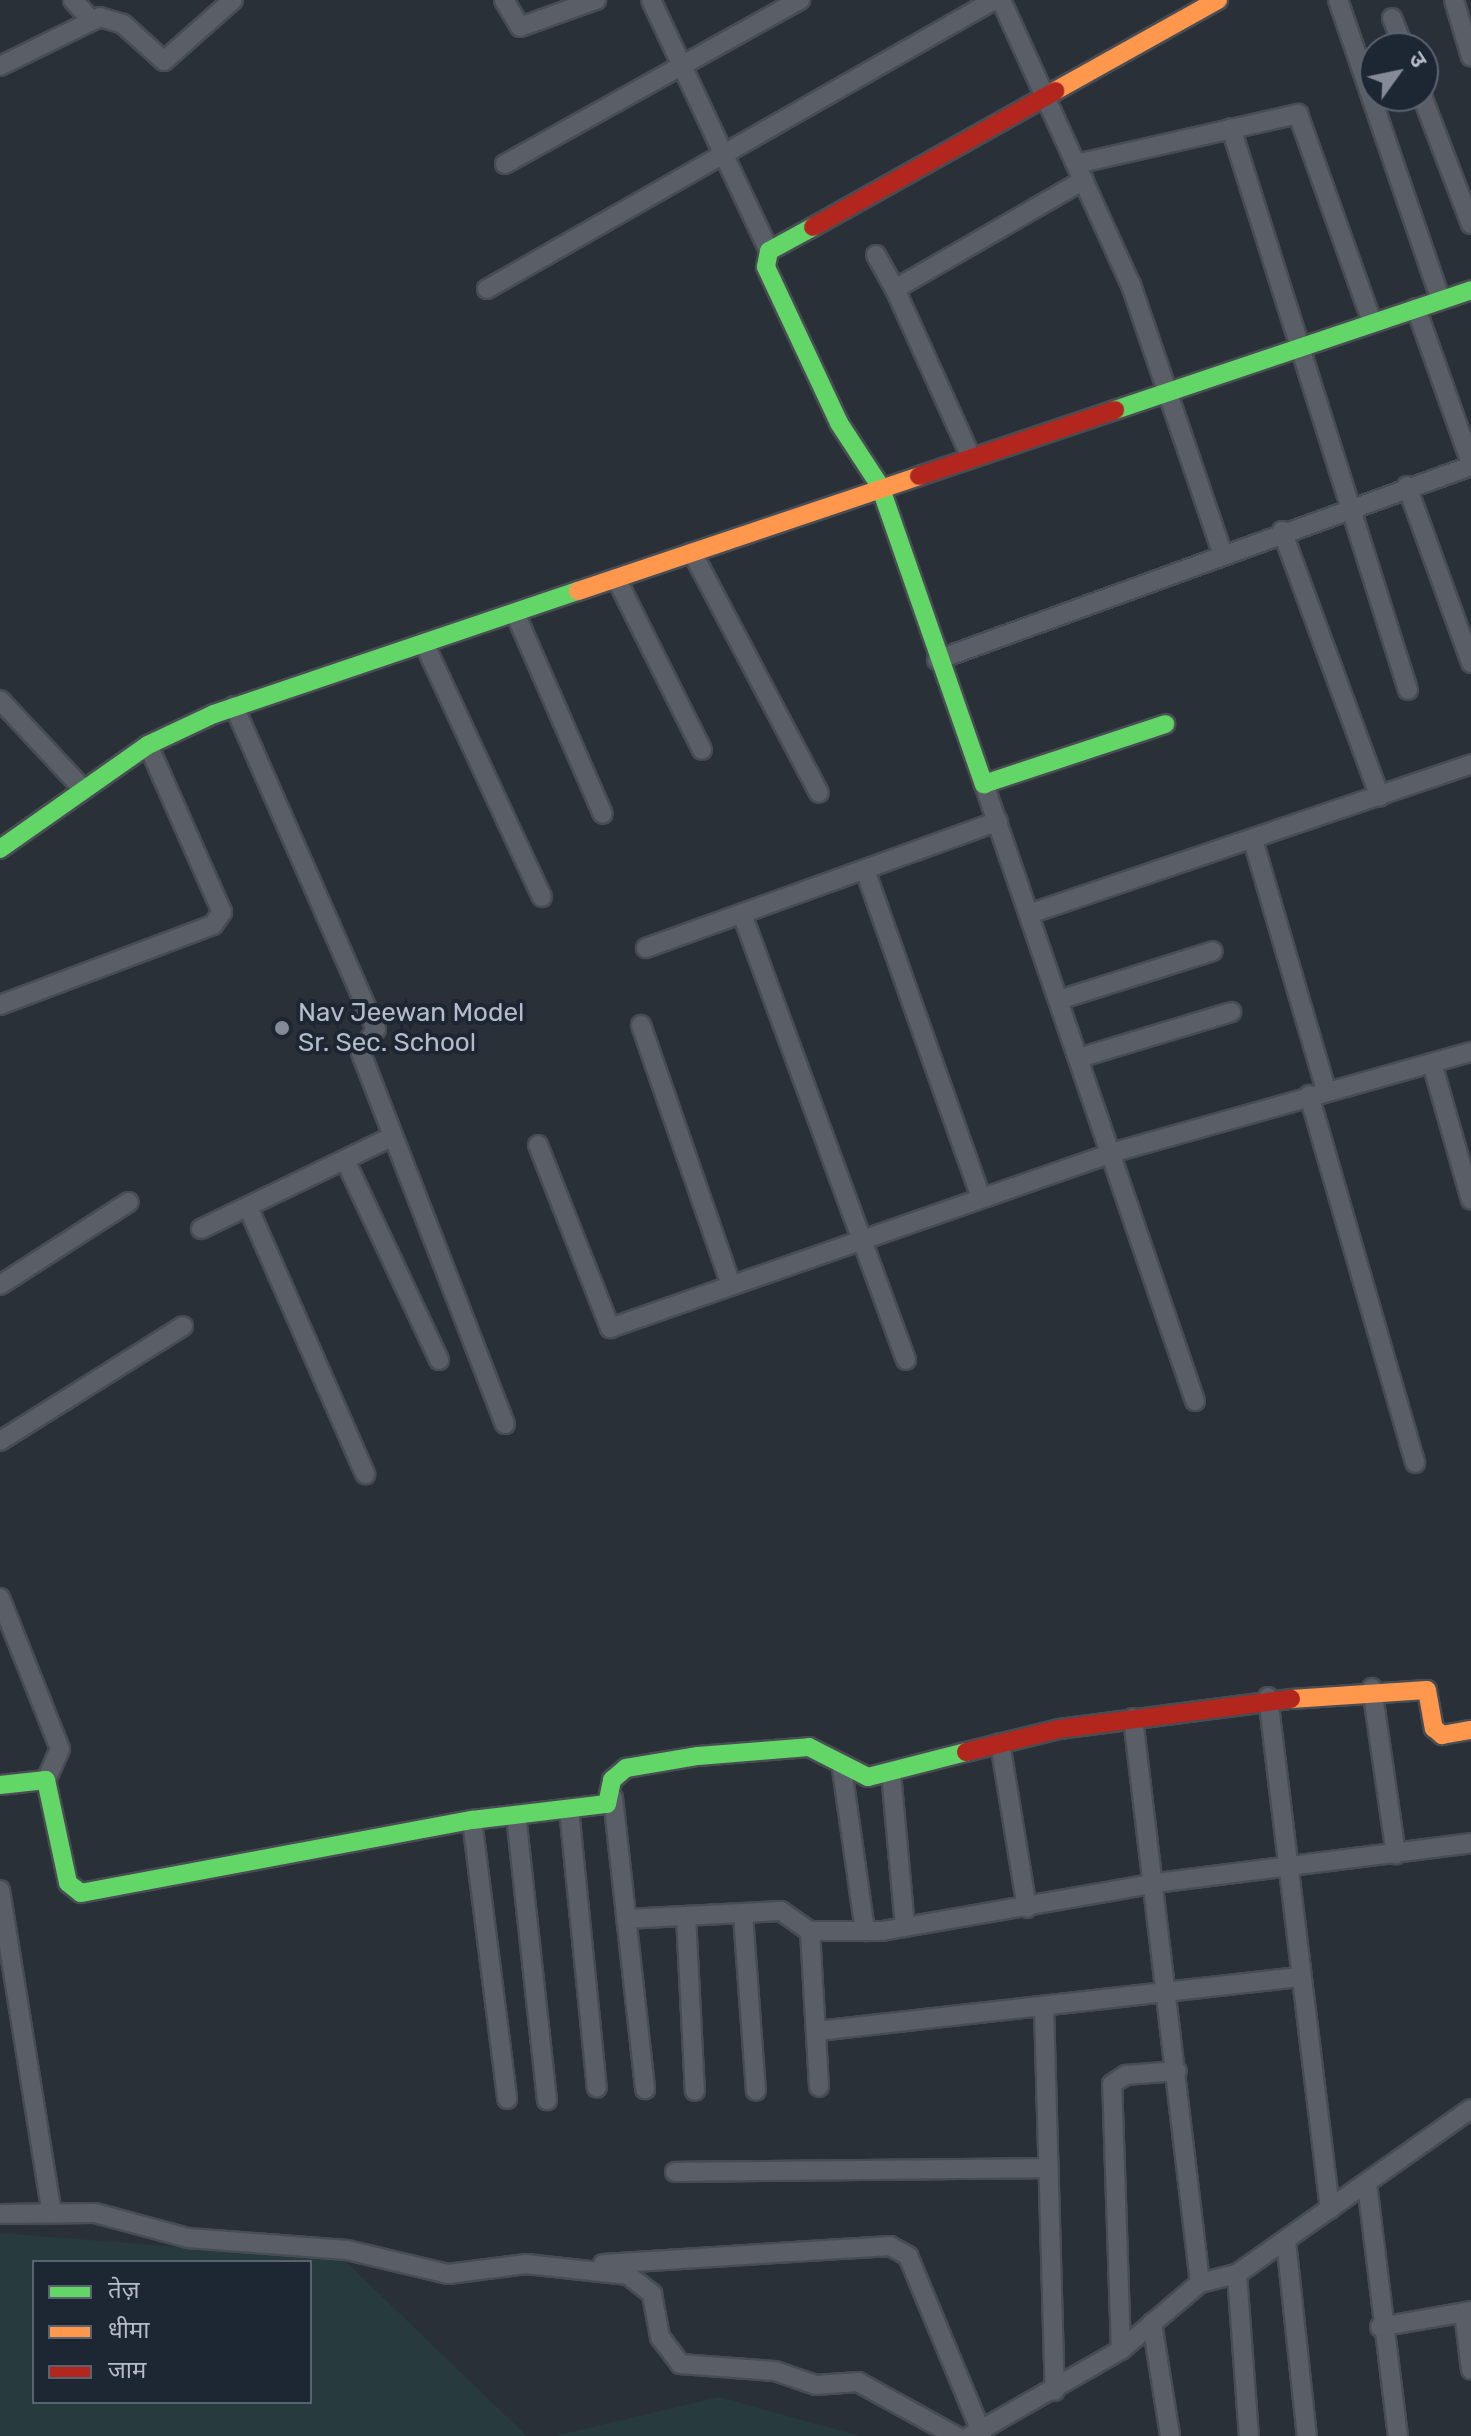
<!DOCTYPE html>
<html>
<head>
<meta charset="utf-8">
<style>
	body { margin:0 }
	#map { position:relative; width:1471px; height:2436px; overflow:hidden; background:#2a3038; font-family:Rubik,"Noto Sans Devanagari",sans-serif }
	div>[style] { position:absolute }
	.green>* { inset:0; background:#273a3e }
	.roads { filter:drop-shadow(2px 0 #484c53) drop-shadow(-2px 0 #484c53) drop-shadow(0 2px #484c53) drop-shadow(0 -2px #484c53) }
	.street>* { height:18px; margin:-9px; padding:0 9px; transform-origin:9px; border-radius:9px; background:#5a5e66 }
	.fast>* { height:18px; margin:-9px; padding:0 9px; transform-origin:9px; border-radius:9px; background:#63d668 }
	.slow>* { height:18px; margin:-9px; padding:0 9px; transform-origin:9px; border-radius:9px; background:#ff974d }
	.jam>* { height:18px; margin:-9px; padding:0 9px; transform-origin:9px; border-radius:9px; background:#b3261e }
	.dots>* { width:22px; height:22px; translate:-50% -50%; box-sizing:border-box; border:4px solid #1d2633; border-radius:50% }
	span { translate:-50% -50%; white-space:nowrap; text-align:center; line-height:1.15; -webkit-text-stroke:8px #1d2633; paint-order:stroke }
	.poi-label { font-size:26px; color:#b4bcc9 }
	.left { translate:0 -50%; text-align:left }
	.legend { position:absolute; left:32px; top:2260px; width:280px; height:144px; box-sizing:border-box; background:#1d2633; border:2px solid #59626f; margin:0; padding:10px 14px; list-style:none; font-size:24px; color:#b4bcc9 }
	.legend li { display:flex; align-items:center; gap:16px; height:40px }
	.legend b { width:40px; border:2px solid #59626f }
	.north { position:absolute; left:1359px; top:32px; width:80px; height:80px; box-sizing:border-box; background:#1d2633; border:2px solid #59626f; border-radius:50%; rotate:57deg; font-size:22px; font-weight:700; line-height:32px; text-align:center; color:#b4bcc9 }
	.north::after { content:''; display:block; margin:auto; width:28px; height:36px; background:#848b96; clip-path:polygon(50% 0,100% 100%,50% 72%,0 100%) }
</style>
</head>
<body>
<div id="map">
	<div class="green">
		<div style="clip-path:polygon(evenodd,0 2233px,344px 2260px,527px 2436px,0 2436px,0 2233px,34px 2262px,310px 2262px,310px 2402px,34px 2402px,34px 2262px)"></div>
		<div style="clip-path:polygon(719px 2397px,860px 2436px,555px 2436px)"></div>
	</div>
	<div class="roads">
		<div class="street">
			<div style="left:73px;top:0;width:24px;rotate:48deg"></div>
			<div style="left:504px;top:0;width:31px;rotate:59deg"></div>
			<div style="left:520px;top:27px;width:81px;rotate:-19.6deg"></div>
			<div style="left:651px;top:0;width:277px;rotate:64.8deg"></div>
			<div style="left:1001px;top:0;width:313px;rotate:65.5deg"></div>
			<div style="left:1131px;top:285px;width:283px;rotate:71.2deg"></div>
			<div style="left:1338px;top:0;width:317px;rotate:71.1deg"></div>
			<div style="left:1454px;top:0;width:59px;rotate:73.4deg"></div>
			<div style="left:1392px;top:18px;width:32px;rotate:68deg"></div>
			<div style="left:0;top:66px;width:111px;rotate:-26.1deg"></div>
			<div style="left:100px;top:17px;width:24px;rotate:17deg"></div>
			<div style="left:123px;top:24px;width:55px;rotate:42.1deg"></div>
			<div style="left:164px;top:61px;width:92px;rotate:-41.5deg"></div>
			<div style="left:1422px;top:96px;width:137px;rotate:69.1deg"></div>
			<div style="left:1231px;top:128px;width:589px;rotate:72.52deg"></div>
			<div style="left:505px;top:164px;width:338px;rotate:-29.1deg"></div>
			<div style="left:1076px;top:164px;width:228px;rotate:-12.7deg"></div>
			<div style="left:1298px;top:114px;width:221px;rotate:70.4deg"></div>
			<div style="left:876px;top:255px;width:39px;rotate:61deg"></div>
			<div style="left:487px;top:289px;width:584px;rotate:-29.68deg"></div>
			<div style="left:1416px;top:308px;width:164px;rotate:70.5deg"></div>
			<div style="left:970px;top:455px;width:182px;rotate:-114.3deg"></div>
			<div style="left:895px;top:289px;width:218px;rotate:-30deg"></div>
			<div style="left:1407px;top:486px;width:188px;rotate:70.1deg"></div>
			<div style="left:1282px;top:531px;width:283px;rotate:69.8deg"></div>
			<div style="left:692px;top:552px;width:272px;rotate:62.2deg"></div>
			<div style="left:616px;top:578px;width:192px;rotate:63.4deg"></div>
			<div style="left:515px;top:613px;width:219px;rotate:66.4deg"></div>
			<div style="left:424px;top:643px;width:280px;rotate:65.1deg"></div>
			<div style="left:937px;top:660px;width:568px;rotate:-19.97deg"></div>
			<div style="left:0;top:700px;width:119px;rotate:47deg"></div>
			<div style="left:234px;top:706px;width:353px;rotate:66.3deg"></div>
			<div style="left:376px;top:1029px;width:28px;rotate:122deg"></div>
			<div style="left:361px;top:1053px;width:398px;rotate:68.8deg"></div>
			<div style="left:984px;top:784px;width:652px;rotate:71.12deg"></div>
			<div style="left:1253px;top:840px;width:260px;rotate:73.7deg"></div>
			<div style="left:865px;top:870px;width:347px;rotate:70.5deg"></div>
			<div style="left:1032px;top:913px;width:464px;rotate:-18.7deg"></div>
			<div style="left:742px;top:914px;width:475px;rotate:69.8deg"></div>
			<div style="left:646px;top:948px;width:374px;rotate:-19.8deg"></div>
			<div style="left:1062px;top:999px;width:158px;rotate:-17.6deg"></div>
			<div style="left:0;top:1005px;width:228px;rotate:-20.6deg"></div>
			<div style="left:213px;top:925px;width:16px;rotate:-55deg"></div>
			<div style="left:222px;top:912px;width:183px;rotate:-113.9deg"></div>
			<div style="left:641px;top:1025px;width:272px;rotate:70.9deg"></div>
			<div style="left:1082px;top:1057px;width:156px;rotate:-16.8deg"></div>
			<div style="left:1432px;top:1063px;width:142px;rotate:74.1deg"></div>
			<div style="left:1309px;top:1095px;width:383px;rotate:73.9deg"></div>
			<div style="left:538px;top:1145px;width:197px;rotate:68.5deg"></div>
			<div style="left:610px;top:1328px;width:535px;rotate:-19.21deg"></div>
			<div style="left:1115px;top:1152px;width:370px;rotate:-15.7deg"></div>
			<div style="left:345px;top:1160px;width:221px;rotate:64.8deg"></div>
			<div style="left:248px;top:1207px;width:292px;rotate:66.3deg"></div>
			<div style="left:201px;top:1229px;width:213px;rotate:-25.8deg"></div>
			<div style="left:0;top:1285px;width:153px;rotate:-32.8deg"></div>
			<div style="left:0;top:1441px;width:216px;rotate:-32.1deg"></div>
			<div style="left:0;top:1598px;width:162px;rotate:68.3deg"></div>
			<div style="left:60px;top:1749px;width:34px;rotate:114deg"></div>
			<div style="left:1372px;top:1688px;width:168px;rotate:81.8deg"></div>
			<div style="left:1268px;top:1697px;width:516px;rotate:83.1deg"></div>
			<div style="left:1133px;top:1718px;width:569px;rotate:83.24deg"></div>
			<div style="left:1000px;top:1743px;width:167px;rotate:80.7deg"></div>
			<div style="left:842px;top:1769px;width:164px;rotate:81.9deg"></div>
			<div style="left:891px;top:1773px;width:155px;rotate:84.8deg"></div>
			<div style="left:613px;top:1798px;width:293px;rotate:83.7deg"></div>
			<div style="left:569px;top:1809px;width:280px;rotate:84.3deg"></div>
			<div style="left:516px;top:1815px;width:287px;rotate:83.8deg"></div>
			<div style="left:472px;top:1820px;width:281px;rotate:82.8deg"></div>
			<div style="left:0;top:1890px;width:327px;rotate:80.9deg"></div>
			<div style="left:743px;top:1915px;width:176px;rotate:85.8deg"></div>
			<div style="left:686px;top:1916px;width:175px;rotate:87.1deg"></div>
			<div style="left:626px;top:1919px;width:155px;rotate:-3deg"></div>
			<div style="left:781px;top:1911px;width:35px;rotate:35deg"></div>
			<div style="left:810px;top:1931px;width:72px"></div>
			<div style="left:882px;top:1931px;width:278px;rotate:-9.9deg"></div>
			<div style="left:1156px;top:1883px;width:318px;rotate:-7.2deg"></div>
			<div style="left:810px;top:1931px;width:156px;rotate:86.7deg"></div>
			<div style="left:1044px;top:2007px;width:384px;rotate:88.4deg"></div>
			<div style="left:818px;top:2031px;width:484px;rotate:-6.4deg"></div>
			<div style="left:675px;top:2172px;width:373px;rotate:-0.6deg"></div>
			<div style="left:1367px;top:2184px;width:254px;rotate:83deg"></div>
			<div style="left:0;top:2214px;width:95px;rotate:-0.6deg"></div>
			<div style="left:95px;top:2213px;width:96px;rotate:15deg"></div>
			<div style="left:188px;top:2238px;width:159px;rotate:4.3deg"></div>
			<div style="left:347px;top:2250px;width:104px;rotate:13.4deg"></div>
			<div style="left:448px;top:2274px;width:79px;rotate:-7.3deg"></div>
			<div style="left:526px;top:2264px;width:103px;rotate:6.2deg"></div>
			<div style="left:628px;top:2275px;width:31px;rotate:38deg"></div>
			<div style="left:652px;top:2294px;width:44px;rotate:79.5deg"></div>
			<div style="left:660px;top:2337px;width:34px;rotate:53deg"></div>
			<div style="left:680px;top:2364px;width:95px;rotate:4.2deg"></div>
			<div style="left:775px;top:2371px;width:43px;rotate:18.9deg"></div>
			<div style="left:816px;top:2385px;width:42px;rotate:-4.1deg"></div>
			<div style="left:858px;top:2382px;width:112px;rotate:28.9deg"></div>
			<div style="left:1286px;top:2241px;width:196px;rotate:83.9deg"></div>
			<div style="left:603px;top:2264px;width:288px;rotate:-3.6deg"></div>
			<div style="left:890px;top:2246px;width:21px;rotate:29deg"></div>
			<div style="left:908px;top:2256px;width:193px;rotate:67.4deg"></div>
			<div style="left:1237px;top:2274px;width:162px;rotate:85.8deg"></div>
			<div style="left:1464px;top:2313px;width:57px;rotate:83deg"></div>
			<div style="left:1152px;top:2323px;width:114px;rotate:80.9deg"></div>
			<div style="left:1380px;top:2327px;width:92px;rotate:-10deg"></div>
			<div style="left:1121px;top:2350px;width:266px;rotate:-91.9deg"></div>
			<div style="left:1112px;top:2084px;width:17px;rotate:-33deg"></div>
			<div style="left:1126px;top:2075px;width:51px;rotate:-4.5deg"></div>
			<div style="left:970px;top:2436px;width:174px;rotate:-29.7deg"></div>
			<div style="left:1121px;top:2350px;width:104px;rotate:-40.3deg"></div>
			<div style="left:1200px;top:2283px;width:38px;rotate:-14deg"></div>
			<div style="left:1237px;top:2274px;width:286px;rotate:-35.2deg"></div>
		</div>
		<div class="fast">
			<div style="left:813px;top:227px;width:50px;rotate:151.4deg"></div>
			<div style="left:769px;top:251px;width:16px;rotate:101deg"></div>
			<div style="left:766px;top:267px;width:172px;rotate:64.9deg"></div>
			<div style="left:839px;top:423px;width:75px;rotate:56.9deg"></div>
			<div style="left:880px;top:486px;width:316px;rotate:70.8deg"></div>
			<div style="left:984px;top:784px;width:191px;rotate:-18.3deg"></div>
			<div style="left:1115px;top:410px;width:376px;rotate:-18.6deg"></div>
			<div style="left:0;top:849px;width:181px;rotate:-35.1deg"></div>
			<div style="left:148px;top:745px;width:73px;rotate:-25.2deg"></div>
			<div style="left:214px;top:714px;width:384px;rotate:-18.7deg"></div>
			<div style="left:0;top:1785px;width:46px;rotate:-6.2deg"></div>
			<div style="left:46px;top:1780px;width:105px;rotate:77.9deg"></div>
			<div style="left:68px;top:1883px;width:16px;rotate:38deg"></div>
			<div style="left:81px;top:1893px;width:398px;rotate:-10.6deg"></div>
			<div style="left:472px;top:1820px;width:136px;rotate:-6.8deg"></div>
			<div style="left:607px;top:1804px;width:25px;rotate:-78deg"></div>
			<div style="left:612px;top:1780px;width:18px;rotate:-41deg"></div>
			<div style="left:626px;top:1768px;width:73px;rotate:-9.5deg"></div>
			<div style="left:698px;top:1756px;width:111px;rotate:-4.6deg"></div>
			<div style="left:809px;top:1747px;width:66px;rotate:27deg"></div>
			<div style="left:868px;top:1777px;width:101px;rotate:-14.3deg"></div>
		</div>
		<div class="slow">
			<div style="left:1055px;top:91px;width:187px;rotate:-29.2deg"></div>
			<div style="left:578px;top:591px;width:360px;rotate:-18.6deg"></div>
			<div style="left:1291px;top:1699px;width:136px;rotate:-3.8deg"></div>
			<div style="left:1427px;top:1690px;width:39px;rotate:80deg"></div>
			<div style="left:1434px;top:1728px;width:11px;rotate:41deg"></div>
			<div style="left:1442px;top:1735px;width:29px;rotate:-10deg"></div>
		</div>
		<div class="jam">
			<div style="left:813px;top:227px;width:278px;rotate:-29.3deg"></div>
			<div style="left:919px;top:476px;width:207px;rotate:-18.6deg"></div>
			<div style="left:966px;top:1752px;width:96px;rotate:-13.9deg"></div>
			<div style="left:1059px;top:1729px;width:234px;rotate:-7.4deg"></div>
		</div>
	</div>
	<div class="dots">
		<div style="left:282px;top:1028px;background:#848b96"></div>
	</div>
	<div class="poi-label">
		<span class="left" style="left:298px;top:1028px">Nav Jeewan Model<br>Sr. Sec. School</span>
	</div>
	<ul class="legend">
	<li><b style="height:10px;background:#63d668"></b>तेज़</li>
	<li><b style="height:10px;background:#ff974d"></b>धीमा</li>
	<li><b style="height:10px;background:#b3261e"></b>जाम</li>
	</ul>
	<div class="north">उ</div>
</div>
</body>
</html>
